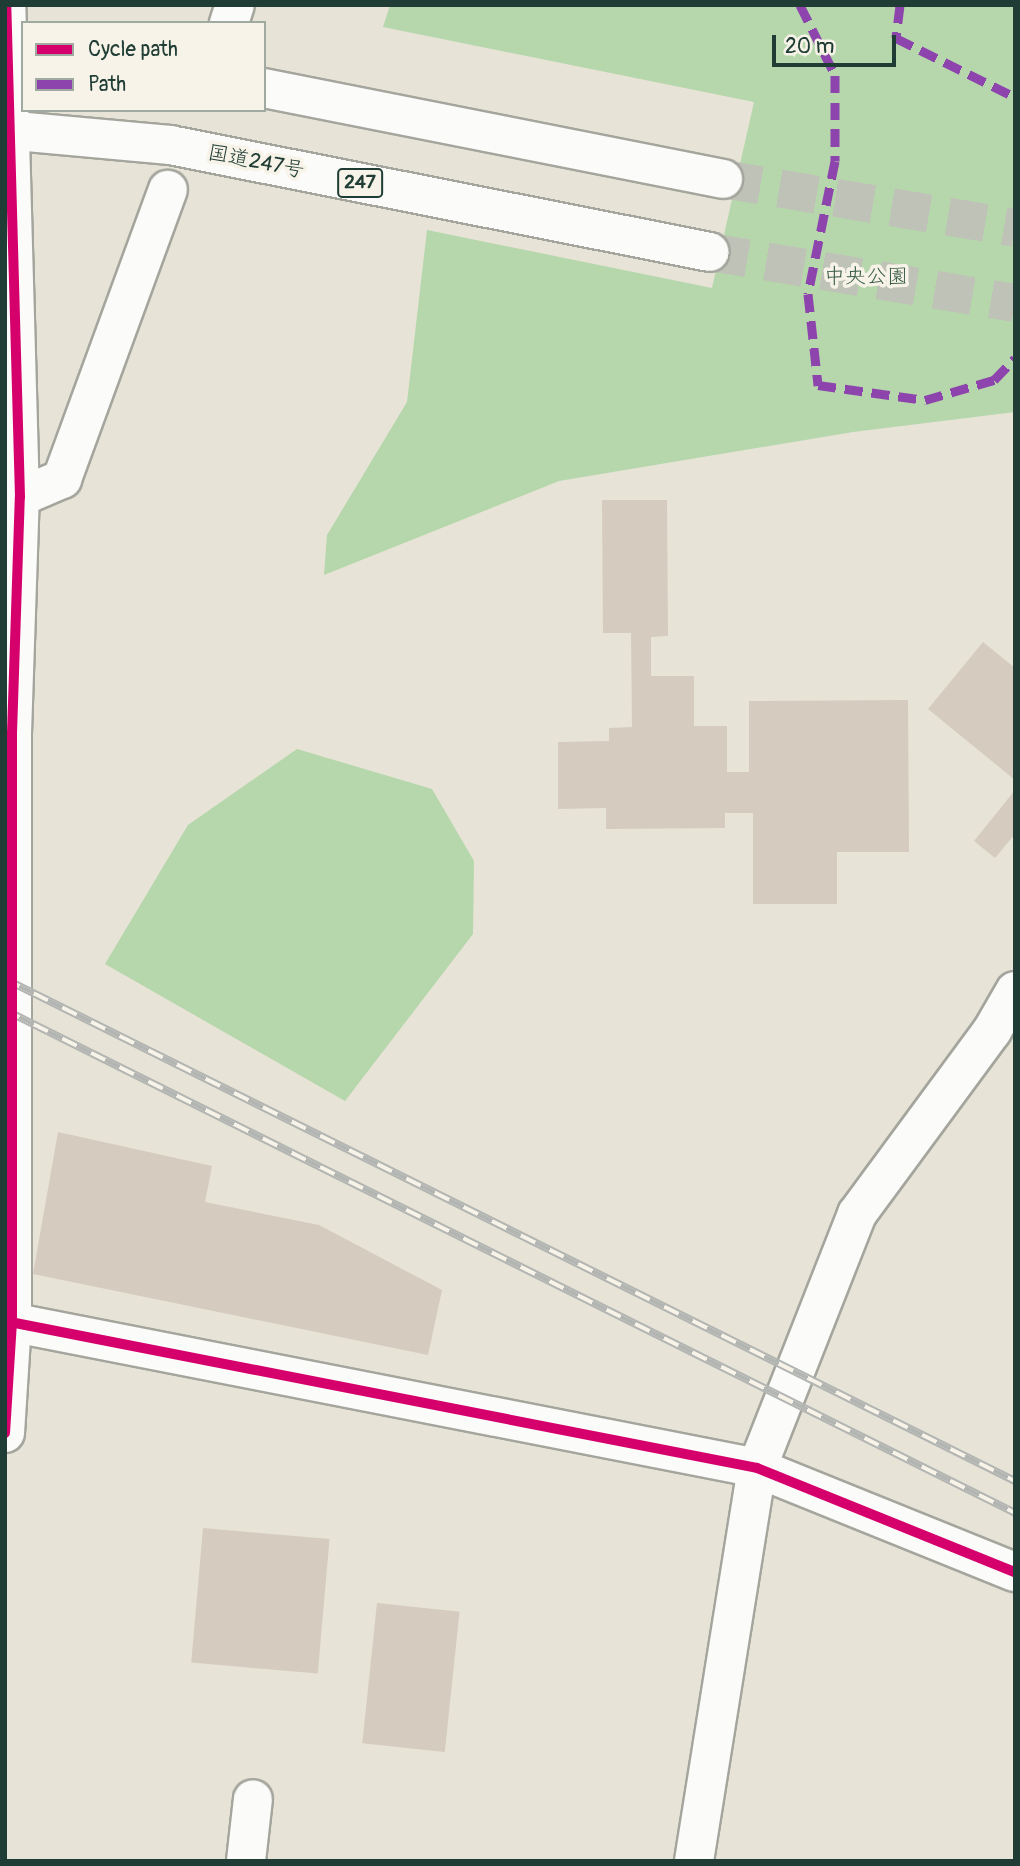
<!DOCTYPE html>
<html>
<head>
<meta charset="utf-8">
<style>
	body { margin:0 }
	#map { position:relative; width:1020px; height:1866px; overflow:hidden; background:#e7e3d6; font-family:Pangolin,"Klee One",sans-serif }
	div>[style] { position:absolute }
	.green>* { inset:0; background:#b5d7ab }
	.building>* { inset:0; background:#d5cbbf; transform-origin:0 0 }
	.trunk-tunnel>* { height:38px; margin-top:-19px; transform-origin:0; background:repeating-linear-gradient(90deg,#bfc2b6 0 38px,transparent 0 57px) }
	.roads { filter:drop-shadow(2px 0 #a4a59d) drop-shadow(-2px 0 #a4a59d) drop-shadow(0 2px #a4a59d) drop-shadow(0 -2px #a4a59d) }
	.minor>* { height:38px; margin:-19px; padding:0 19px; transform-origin:19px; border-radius:19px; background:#fbfbf9 }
	.tertiary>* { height:38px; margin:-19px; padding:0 19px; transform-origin:19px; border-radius:19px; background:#fbfbf9 }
	.trunk>* { height:38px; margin:-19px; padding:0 19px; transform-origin:19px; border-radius:19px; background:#fbfbf9 }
	.rail>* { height:8px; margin-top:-4px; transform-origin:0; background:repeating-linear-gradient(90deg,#f7f3e8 0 16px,#b2b5b2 0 32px); box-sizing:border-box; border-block:2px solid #b2b5b2 }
	.quiet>* { height:9px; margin-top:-4.5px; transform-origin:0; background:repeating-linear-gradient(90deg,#8e44ad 0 18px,transparent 0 27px) }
	.cycleway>* { height:10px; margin:-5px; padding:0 5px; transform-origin:5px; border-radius:5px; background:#d6006c }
	span { translate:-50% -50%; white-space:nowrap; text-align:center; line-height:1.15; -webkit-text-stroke:7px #f7f3e8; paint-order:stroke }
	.shield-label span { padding:2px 5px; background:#f7f3e8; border:2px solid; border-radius:5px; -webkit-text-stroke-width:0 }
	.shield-label { font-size:19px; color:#1f3d34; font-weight:700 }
	.street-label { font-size:21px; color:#1f3d34 }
	.park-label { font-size:21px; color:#355a45 }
	.frame { position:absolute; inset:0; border:7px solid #1f3d34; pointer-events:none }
	.legend { position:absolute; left:21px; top:21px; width:245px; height:91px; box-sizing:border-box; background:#f7f3e8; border:2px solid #a1aaa0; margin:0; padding:9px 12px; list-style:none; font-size:21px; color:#1f3d34 }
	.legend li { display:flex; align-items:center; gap:14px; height:35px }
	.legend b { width:35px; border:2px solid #a1aaa0 }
	.scale { position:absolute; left:772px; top:35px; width:124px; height:32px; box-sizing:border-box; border:4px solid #1f3d34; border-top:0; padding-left:9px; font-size:21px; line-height:24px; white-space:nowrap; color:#1f3d34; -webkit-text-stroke:5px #f7f3e8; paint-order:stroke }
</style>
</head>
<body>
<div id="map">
	<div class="green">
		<div style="clip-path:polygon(390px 5px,1015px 5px,1015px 412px,853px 432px,559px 481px,324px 575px,327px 535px,407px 402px,427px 230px,712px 288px,754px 102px,383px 27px)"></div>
		<div style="clip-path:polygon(297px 749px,432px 789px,474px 861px,473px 934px,345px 1101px,105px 964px,188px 825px)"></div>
	</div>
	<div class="building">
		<div style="clip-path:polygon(602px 500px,667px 500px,668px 636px,651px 637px,651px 676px,694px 676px,694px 726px,727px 726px,727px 772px,749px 772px,749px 701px,908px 700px,909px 852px,837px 852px,837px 904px,753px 904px,753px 813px,725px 813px,725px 828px,606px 829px,606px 808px,558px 809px,558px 742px,609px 741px,609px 728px,632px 727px,631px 633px,603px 633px)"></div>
		<div style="clip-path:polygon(983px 642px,1015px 668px,1015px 780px,928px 709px)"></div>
		<div style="clip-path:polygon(1015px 790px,1015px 834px,995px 858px,974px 841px)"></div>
		<div style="clip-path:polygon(58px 1132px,212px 1166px,205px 1202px,319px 1225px,442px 1290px,428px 1355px,33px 1274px)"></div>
		<div style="left:203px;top:1528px;width:127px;height:135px;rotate:5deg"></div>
		<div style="left:377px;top:1603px;width:83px;height:141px;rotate:6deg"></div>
	</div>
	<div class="trunk-tunnel">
		<div style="left:723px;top:179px;width:296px;rotate:9.5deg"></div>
		<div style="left:710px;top:252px;width:309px;rotate:9.5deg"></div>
	</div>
	<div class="roads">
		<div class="minor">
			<div style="left:229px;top:23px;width:19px;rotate:-72deg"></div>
			<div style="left:20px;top:497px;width:46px;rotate:-23.2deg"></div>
			<div style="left:62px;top:479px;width:308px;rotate:-69.9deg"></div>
			<div style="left:5px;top:1321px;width:766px;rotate:11.06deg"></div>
			<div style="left:757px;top:1468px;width:278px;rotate:22deg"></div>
			<div style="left:246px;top:1861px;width:62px;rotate:-83.6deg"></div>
			<div style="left:694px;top:1861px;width:398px;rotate:-80.9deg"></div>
			<div style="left:757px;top:1468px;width:273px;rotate:-68.5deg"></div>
			<div style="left:857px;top:1214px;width:227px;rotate:-53.6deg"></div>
			<div style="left:992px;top:1031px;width:46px;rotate:-60.1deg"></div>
		</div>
		<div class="tertiary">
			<div style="left:5px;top:1433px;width:111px;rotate:-86.4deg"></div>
			<div style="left:12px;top:1322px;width:589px;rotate:-90deg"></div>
			<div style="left:12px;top:733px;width:236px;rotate:-88.1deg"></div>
			<div style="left:20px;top:497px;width:492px;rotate:-91.6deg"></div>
		</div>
		<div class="trunk">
			<div style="left:5px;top:51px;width:18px;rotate:6deg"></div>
			<div style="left:264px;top:88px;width:468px;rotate:11.2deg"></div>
			<div style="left:5px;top:130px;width:166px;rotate:5.2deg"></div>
			<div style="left:170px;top:145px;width:550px;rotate:11.21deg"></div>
		</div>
	</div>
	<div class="rail">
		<div style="left:5px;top:979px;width:1128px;rotate:26.43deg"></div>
		<div style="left:5px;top:1010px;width:1128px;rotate:26.47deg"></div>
	</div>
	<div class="quiet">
		<div style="left:800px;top:5px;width:78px;rotate:63.4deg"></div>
		<div style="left:835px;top:75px;width:86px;rotate:90deg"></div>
		<div style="left:835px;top:161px;width:136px;rotate:101.5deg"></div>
		<div style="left:808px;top:294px;width:92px;rotate:83.7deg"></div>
		<div style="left:818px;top:385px;width:108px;rotate:8deg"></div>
		<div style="left:925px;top:400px;width:72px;rotate:-16.2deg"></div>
		<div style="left:994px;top:380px;width:30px;rotate:-46deg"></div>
		<div style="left:900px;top:5px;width:33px;rotate:97deg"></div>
		<div style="left:896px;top:38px;width:133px;rotate:26.4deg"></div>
	</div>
	<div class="cycleway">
		<div style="left:5px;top:1321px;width:766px;rotate:11.06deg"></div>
		<div style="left:757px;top:1468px;width:278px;rotate:22deg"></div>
		<div style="left:5px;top:1433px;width:111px;rotate:-86.4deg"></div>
		<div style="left:12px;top:1322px;width:589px;rotate:-90deg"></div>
		<div style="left:12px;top:733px;width:236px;rotate:-88.1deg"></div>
		<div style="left:20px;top:497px;width:492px;rotate:-91.6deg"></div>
	</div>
	<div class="shield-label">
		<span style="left:360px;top:183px">247</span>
	</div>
	<div class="street-label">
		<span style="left:256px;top:162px;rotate:11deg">国道247号</span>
	</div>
	<div class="park-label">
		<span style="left:866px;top:277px">中央公園</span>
	</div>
	<div class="frame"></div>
	<ul class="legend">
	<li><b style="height:9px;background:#d6006c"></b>Cycle path</li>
	<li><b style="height:9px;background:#8e44ad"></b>Path</li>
	</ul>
	<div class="scale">20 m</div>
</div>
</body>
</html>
